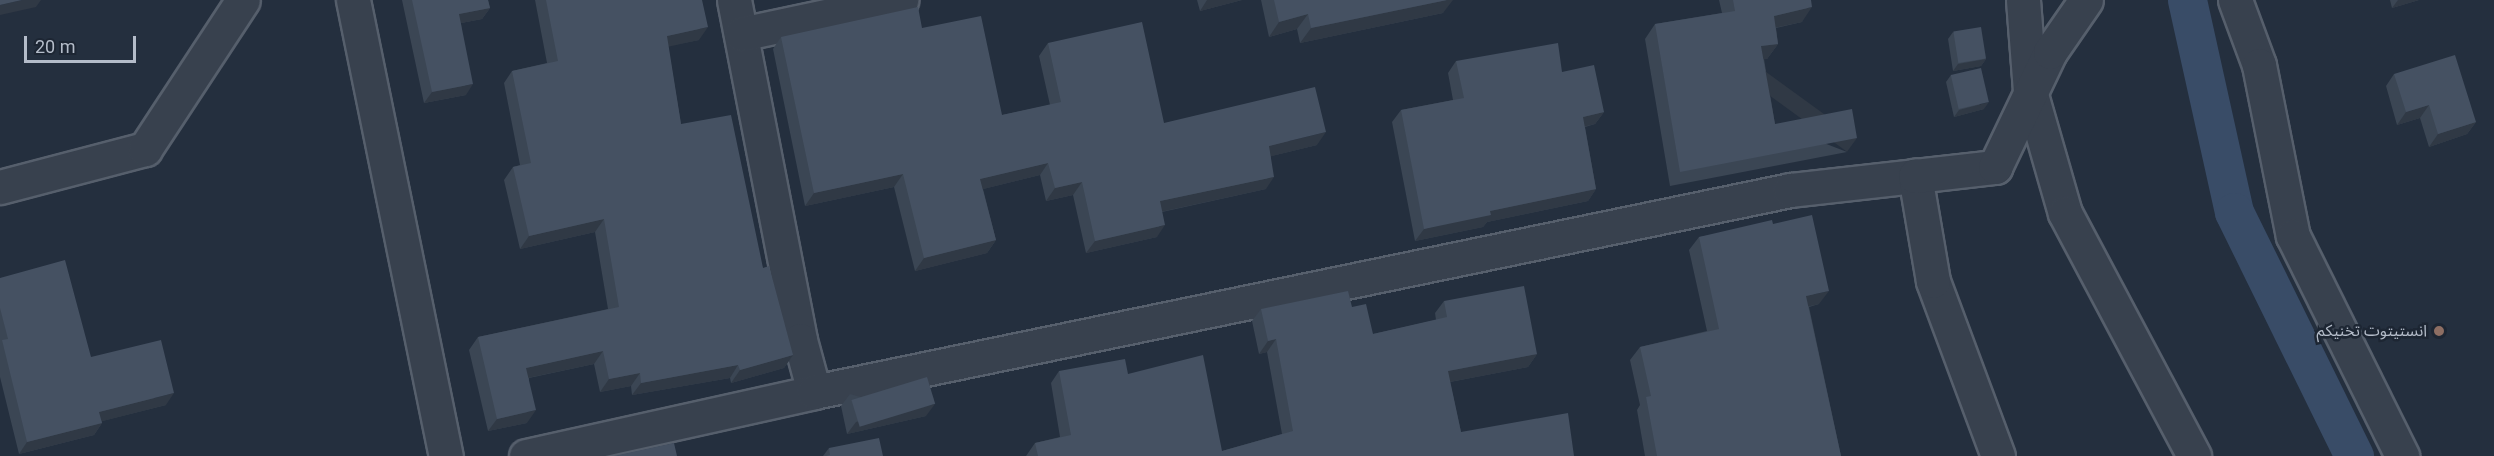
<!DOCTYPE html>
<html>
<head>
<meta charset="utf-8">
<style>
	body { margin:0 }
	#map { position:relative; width:2494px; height:456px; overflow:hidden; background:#242f3e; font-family:Roboto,"Noto Sans Arabic",sans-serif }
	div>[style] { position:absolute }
	.canal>* { height:39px; margin:-19.5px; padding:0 19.5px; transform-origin:19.5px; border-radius:19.5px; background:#394c67 }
	.roads { filter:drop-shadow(2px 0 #565f6c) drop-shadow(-2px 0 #565f6c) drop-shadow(0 2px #565f6c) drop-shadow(0 -2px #565f6c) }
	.minor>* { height:33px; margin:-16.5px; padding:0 16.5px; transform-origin:16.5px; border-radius:16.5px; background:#38414e }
	.wall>* { inset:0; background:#3b4654 }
	.shaded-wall>* { inset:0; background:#303945; transform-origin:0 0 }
	.building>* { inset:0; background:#455162; transform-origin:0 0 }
	.dots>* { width:16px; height:16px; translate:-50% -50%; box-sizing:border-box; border:3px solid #1d2633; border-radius:50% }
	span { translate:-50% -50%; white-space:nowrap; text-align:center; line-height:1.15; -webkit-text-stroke:5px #1d2633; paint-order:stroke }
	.poi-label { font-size:16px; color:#b4bcc9 }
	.right { translate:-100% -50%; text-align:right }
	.scale { position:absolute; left:24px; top:36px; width:112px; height:27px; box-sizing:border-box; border:3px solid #b4bcc9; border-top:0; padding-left:8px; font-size:18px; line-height:21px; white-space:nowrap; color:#b4bcc9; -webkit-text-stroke:4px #1d2633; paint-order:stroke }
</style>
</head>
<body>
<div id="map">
	<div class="canal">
		<div style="left:2187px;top:0;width:217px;rotate:77.5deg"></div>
		<div style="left:2234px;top:212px;width:272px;rotate:63.8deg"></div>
	</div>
	<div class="roads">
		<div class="minor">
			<div style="left:353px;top:0;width:465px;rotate:78.5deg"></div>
			<div style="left:734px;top:0;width:346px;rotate:79deg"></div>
			<div style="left:800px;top:340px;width:54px;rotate:74.9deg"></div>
			<div style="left:2023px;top:0;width:91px;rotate:85.6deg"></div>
			<div style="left:2030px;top:91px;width:127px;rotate:74deg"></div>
			<div style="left:2065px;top:213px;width:275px;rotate:62deg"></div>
			<div style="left:2235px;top:0;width:69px;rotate:69.7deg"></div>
			<div style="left:2259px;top:65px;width:174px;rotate:78.8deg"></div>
			<div style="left:2293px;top:236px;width:246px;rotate:63.6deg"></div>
			<div style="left:741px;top:34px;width:164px;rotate:-12deg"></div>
			<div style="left:0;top:187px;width:150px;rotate:-14.7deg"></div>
			<div style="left:145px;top:149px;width:178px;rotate:-56.7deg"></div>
			<div style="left:526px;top:456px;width:295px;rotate:-12.5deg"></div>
			<div style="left:814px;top:392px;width:997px;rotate:-11.69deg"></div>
			<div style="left:1790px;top:190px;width:126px;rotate:-6.4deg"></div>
			<div style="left:1998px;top:456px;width:187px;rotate:-110.4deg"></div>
			<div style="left:1933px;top:281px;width:107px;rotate:-99.7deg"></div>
			<div style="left:1915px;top:176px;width:81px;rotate:-6.4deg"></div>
			<div style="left:1995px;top:167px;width:127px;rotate:-64.4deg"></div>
			<div style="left:2050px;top:52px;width:63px;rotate:-55.3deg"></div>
		</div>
	</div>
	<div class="wall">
		<div style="clip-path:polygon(402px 0,488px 0,490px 8px,482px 19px,461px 23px,466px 95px,424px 103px)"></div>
		<div style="clip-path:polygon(535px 0,702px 0,699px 40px,668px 46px,681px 124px,763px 268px,793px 355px,784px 368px,731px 383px,730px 378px,632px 395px,631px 386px,600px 392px,594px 364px,529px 378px,527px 423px,488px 431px,469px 350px,478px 337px,608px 309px,595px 232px,520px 249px,504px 180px,513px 167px,520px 165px,504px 83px,512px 71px,547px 63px)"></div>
		<div style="clip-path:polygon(1197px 0,1242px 0,1200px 11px)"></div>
		<div style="clip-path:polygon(1261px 0,1447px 0,1443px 13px,1300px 43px,1297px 29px,1269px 37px)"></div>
		<div style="clip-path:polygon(1719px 0,1811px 0,1802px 22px,1776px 28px,1778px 44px,1767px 59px,1764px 59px,1775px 124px,1847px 152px,1670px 186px,1645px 39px,1655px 24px,1722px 13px)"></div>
		<div style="clip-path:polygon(2390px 0,2419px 0,2392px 8px)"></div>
		<div style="clip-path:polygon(922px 28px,1002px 115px,1050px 105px,1039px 56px,1048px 43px,1164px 123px,1317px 145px,1271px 156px,1266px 189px,1162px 212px,1157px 237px,1086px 253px,1073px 195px,1046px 201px,1040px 175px,983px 189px,996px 240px,987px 253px,915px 271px,894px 187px,805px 206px,773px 49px,781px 37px)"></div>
		<div style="clip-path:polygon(1953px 32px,1986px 59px,1981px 66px,1953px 71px,1948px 39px)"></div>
		<div style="clip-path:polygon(1456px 61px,1562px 72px,1604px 112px,1595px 124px,1585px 127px,1596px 189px,1588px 201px,1487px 222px,1483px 227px,1415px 241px,1392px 122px,1401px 110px,1453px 100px,1448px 73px)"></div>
		<div style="clip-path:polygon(2394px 74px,2476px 122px,2467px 134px,2429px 147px,2420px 118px,2397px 125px,2386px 86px)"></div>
		<div style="clip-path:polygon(1951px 75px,1984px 109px,1954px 117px,1946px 82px)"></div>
		<div style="clip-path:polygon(1773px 224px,1819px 304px,1809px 307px,1841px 456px,1645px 456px,1637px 410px,1640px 405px,1630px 360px,1640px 347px,1707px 331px,1689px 250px,1699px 237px)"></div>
		<div style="clip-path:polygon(0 278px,91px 357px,166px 405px,102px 421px,102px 423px,94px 435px,19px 454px,0 377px)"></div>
		<div style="clip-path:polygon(1444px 301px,1537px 354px,1528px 367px,1450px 382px,1461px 432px,1574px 456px,1026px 456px,1035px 443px,1060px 437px,1051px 383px,1059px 371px,1128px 374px,1222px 451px,1282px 434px,1267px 352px,1259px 354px,1252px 321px,1261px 309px,1352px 307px,1373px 334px,1436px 320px,1435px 313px)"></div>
		<div style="clip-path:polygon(850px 394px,926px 416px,847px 434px,841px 406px)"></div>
		<div style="clip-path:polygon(829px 448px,883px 456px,823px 456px)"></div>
	</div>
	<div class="shaded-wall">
		<div style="clip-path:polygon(22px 0,41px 0,36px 7px,0 15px,0 5px)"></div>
		<div style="clip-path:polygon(1207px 0,1242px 0,1200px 11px)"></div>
		<div style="clip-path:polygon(1447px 0,1453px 0,1443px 13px,1300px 43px,1311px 28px)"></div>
		<div style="clip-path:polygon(2398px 0,2419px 0,2392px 8px)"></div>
		<div style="clip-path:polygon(1812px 7px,1802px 22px,1764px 30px,1774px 16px)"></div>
		<div style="clip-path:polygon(490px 8px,482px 19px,451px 25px,459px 14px)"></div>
		<div style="clip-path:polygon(1308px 14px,1297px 29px,1269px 37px,1279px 22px)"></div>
		<div style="clip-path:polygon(708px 27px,699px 40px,658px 49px,667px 36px)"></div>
		<div style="clip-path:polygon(1778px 44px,1767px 59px,1751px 61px,1761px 46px)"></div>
		<div style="clip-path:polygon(1986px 59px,1981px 66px,1953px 71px,1958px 64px)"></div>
		<div style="clip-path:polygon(473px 84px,466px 95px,424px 103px,432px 92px)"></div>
		<div style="clip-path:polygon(1989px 102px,1984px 109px,1954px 117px,1959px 110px)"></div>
		<div style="clip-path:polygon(2429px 105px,2420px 118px,2397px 125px,2406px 112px)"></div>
		<div style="clip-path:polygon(1604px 112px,1595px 124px,1574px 129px,1583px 117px)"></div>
		<div style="clip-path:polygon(2476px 122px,2467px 134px,2429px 147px,2438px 134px)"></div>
		<div style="clip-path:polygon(1326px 132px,1317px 145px,1260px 159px,1269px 146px)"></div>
		<div style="left:1857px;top:138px;width:17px;height:180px;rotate:126deg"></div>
		<div style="clip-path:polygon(1048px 163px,1040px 175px,971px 192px,980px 179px)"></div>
		<div style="clip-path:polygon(903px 174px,894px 187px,805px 206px,814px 193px)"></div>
		<div style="clip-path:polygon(1274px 177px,1266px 189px,1151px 214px,1160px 201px)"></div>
		<div style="clip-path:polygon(1082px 182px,1073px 195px,1046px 201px,1055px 188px)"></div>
		<div style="clip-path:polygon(1596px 189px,1588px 201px,1487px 222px,1483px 227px,1415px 241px,1424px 229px,1490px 211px)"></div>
		<div style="clip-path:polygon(604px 219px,595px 232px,520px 249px,529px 236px)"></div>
		<div style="clip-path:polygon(1165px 225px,1157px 237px,1086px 253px,1095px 241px)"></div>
		<div style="clip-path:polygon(996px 240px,987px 253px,915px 271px,924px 258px)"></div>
		<div style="clip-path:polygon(1829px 291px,1819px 304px,1797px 309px,1806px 296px)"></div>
		<div style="clip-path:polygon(1276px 339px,1267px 352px,1259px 354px,1268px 341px)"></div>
		<div style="clip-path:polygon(603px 351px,594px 364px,518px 380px,526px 368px)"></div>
		<div style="clip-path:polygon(1537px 354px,1528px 367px,1439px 384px,1448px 371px)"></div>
		<div style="clip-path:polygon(793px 355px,784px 368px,731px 383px,740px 370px)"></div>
		<div style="clip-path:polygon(738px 365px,730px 378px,632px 395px,641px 383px)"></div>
		<div style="clip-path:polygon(640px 373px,631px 386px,600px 392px,609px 379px)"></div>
		<div style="clip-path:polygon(174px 393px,166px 405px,91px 424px,99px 412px)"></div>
		<div style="clip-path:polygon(935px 404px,926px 416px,847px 434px,856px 422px)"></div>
		<div style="clip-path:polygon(536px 410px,527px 423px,488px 431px,497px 419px)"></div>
		<div style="clip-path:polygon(102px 423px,94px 435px,19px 454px,27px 442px)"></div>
	</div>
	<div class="building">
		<div style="clip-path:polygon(0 0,22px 0,0 5px)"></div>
		<div style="clip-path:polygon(412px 0,488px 0,490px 8px,459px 14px,473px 84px,432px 92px)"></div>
		<div style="clip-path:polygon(546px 0,702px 0,708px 27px,667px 36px,681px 124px,731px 115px,763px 268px,769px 266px,793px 355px,740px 370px,738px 365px,641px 383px,640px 373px,609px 379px,603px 351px,526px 368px,536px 410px,497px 419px,478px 337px,619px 307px,604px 219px,529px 236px,513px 167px,531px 163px,512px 71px,558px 61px)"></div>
		<div style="clip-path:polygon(1274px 0,1447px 0,1311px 28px,1308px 14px,1279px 22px)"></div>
		<div style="clip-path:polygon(1733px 0,1811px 0,1812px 7px,1774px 16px,1778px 44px,1761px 46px,1775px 124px,1852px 109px,1857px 138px,1680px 172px,1655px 24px,1735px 11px)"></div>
		<div style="clip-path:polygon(918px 7px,922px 28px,981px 16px,1002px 115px,1061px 102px,1048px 43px,1142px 22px,1164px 123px,1315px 87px,1326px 132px,1269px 146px,1274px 177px,1160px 201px,1165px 225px,1095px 241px,1082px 182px,1055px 188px,1048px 163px,980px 179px,996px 240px,924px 258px,903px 174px,814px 193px,781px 37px)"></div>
		<div style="left:1981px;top:27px;width:32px;height:28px;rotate:81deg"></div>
		<div style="clip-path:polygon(1558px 43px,1562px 72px,1594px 65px,1604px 112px,1583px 117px,1596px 189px,1490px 211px,1491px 215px,1424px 229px,1401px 110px,1464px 98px,1456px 61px)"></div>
		<div style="clip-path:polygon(2455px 55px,2476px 122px,2438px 134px,2429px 105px,2406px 112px,2394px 74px)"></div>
		<div style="left:1981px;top:68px;width:35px;height:31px;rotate:77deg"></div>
		<div style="clip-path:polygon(1812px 215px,1829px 291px,1806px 296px,1841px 456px,1657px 456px,1646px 397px,1651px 396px,1640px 347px,1719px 329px,1699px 237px,1772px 220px,1773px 224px)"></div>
		<div style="clip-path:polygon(65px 260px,91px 357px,161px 340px,174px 393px,99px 412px,102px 423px,27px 442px,2px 340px,8px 339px,0 308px,0 278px)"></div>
		<div style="clip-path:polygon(1524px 286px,1537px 354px,1448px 371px,1461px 432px,1568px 413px,1574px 456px,1038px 456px,1035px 443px,1071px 435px,1059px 371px,1125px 359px,1128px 374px,1203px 355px,1222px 451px,1293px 431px,1276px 339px,1268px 341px,1261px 309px,1348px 291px,1352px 307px,1366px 304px,1373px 334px,1447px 317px,1444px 301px)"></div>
		<div style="left:927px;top:377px;width:28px;height:79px;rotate:73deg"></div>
		<div style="clip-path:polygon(879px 438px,883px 456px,826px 456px,830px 455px,829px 448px)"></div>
		<div style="clip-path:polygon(674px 443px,677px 456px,614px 456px)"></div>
	</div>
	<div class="dots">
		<div style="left:2439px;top:331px;background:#8d6e63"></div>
	</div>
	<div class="poi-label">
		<span class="right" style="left:2427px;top:331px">انستیتوت تخنیکم</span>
	</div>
	<div class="scale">20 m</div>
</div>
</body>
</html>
